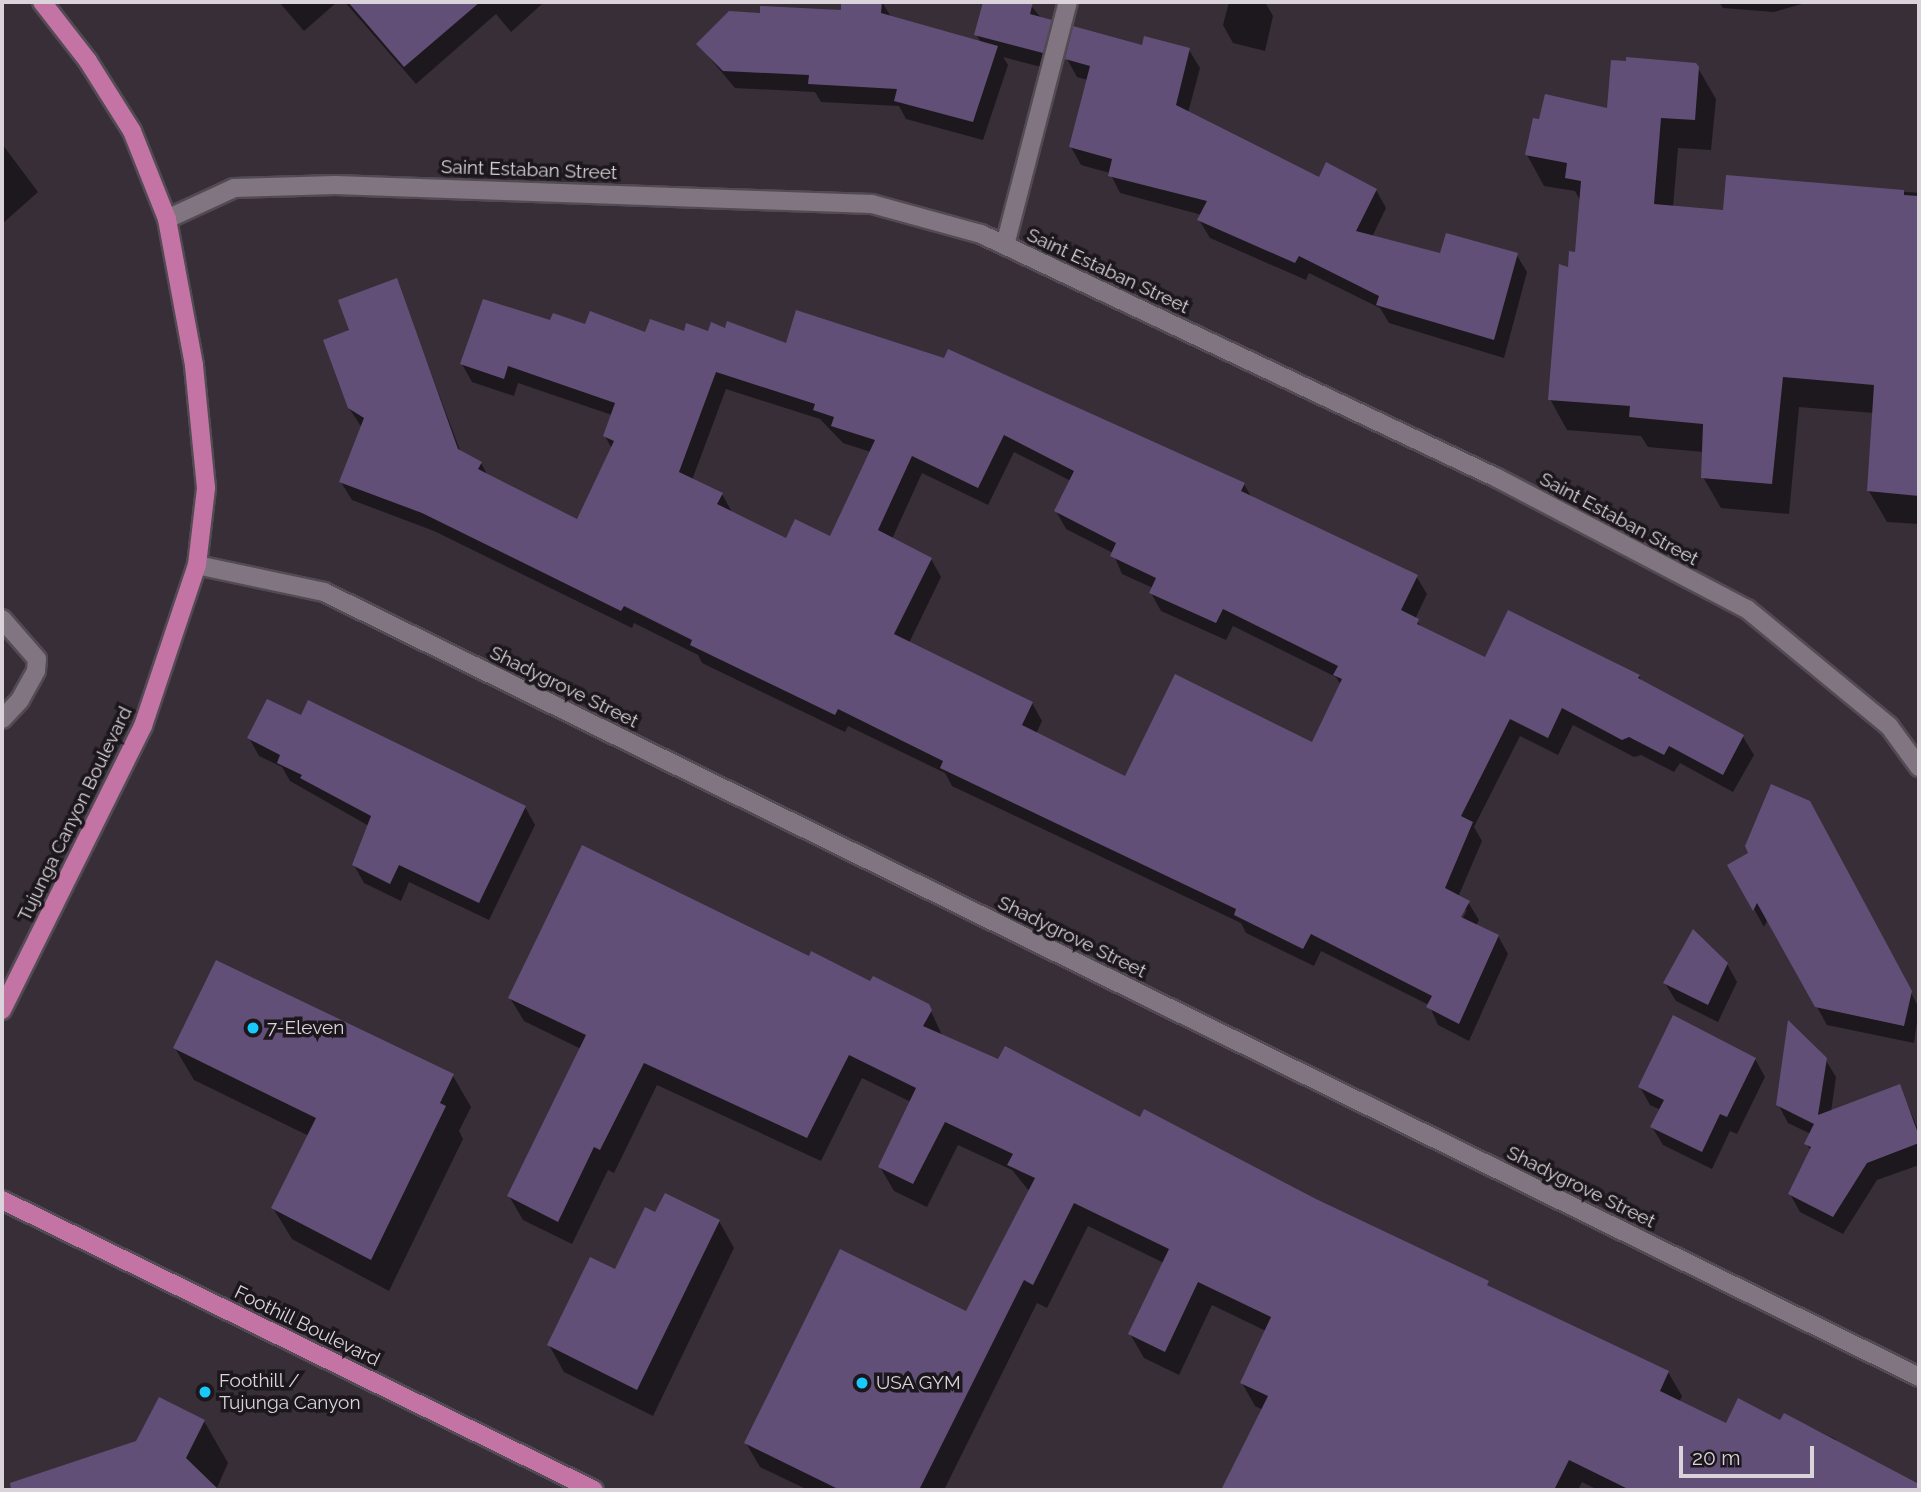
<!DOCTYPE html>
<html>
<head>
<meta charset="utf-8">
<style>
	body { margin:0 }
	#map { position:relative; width:1921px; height:1492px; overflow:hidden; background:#372e37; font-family:Raleway,sans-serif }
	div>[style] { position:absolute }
	.shadow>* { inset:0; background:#0007 }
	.building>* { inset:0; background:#624f77 }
	.roads { filter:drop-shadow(2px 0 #534b53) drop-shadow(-2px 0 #534b53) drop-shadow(0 2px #534b53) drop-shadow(0 -2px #534b53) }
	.minor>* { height:18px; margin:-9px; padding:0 9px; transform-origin:9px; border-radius:9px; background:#807580 }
	.major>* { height:18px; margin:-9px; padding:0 9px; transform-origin:9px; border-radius:9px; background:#c474a4 }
	.dots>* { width:19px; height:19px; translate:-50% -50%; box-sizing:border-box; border:4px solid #1c171c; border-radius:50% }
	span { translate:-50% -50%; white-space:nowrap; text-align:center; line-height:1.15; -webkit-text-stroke:7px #1c171c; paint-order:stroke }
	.street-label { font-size:19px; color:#dad4da }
	.poi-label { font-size:19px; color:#dad4da }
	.left { translate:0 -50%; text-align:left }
	.frame { position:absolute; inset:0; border:4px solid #dad4da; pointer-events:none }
	.scale { position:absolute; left:1679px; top:1446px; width:135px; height:32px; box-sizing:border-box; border:4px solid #dad4da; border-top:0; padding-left:9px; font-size:21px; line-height:24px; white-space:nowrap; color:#dad4da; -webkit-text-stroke:5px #1c171c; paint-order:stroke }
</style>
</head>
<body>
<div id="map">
	<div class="shadow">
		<div style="clip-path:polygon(279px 2px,337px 2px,304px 31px)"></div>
		<div style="clip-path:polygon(345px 2px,541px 2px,542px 4px,511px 32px,496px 14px,416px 84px)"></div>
		<div style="clip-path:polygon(843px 2px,882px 2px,891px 17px,981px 43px,976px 34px,985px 2px,1028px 2px,1042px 19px,1050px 22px,1061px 40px,1053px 70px,1003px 57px,1008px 65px,983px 140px,906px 119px,899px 106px,821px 102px,815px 92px,735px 88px,698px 44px,761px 15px,842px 12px)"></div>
		<div style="clip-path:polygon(1229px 2px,1265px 2px,1273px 16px,1265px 51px,1233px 43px,1223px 25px)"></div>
		<div style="clip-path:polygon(1719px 2px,1809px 2px,1774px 12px,1723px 8px)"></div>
		<div style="clip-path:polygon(1143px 47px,1189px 50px,1200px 68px,1188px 113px,1319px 179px,1376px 190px,1386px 208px,1372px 237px,1441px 256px,1516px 254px,1527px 272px,1504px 358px,1389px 323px,1380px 308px,1309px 273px,1306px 280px,1210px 238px,1199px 220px,1202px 215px,1120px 193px,1110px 173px,1081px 165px,1071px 147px,1088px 80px,1077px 77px,1067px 59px)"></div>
		<div style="clip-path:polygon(1698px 68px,1716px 99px,1711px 150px,1678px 148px,1673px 207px,1725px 212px,1728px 177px,1919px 193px,1919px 524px,1887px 522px,1869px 491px,1874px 413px,1799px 407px,1789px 514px,1721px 508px,1703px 477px,1704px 452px,1648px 447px,1641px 436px,1567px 430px,1550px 399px,1569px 269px,1577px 254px,1581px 202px,1575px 191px,1544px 186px,1527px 155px)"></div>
		<div style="clip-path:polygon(2px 144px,38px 192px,2px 224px)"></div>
		<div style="clip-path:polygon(evenodd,396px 280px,461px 453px,481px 463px,488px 476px,578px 521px,612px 449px,605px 436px,612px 415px,518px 383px,514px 396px,472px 382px,462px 364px,551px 322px,646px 334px,726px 330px,1244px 484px,1252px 498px,1416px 576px,1427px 594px,1415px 619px,1423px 629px,1486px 659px,1639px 676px,1642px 682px,1743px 737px,1754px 755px,1733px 792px,1680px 763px,1674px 772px,1641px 755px,1634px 757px,1573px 725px,1558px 755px,1520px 736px,1474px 827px,1482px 841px,1458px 897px,1468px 902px,1479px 920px,1476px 926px,1498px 936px,1508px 954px,1469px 1041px,1438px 1025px,1429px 1005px,1321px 951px,1314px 966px,1246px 933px,1241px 923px,952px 786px,945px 773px,848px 726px,845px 732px,702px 663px,698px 655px,634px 623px,632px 628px,434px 531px,352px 500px,341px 482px,362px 428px,349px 408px,351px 331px,396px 280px,726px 389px,820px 419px,843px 443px,871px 452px,831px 539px,787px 540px,732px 512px,722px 494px,692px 480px,726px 389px,396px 280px,1014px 452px,1071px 481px,1056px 511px,1066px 529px,1113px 553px,1122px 574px,1153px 588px,1151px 593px,1161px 611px,1226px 640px,1233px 626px,1336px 677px,1341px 685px,1313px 744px,1126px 778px,1036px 734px,1042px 721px,1032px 703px,909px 643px,941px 577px,931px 559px,892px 539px,922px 473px,988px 505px,1014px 452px,396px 280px,1463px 910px,1467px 910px,1459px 925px,1456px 924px,1463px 910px)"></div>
		<div style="clip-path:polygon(302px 717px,525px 807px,535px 825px,489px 920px,409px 882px,401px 901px,364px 883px,354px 865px,369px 826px,290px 781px,282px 767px,259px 756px,249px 738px)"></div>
		<div style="clip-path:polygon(1819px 821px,1919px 1008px,1914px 1043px,1827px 1025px,1768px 919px,1764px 927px,1730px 865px)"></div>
		<div style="clip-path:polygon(810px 959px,928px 1005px,943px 1037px,1141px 1119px,1668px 1372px,1682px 1396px,1679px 1402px,1727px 1425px,1781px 1422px,1785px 1415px,1835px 1439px,1840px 1447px,1919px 1490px,1598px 1490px,1582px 1482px,1578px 1490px,1223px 1490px,1263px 1410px,1255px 1406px,1242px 1383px,1266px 1331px,1212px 1305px,1179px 1375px,1144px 1358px,1130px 1334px,1164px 1263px,1088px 1226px,1047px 1308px,1037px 1303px,944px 1490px,808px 1490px,760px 1467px,746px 1443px,967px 1313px,1030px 1192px,1012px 1170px,958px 1145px,927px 1207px,894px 1191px,880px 1167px,911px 1102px,862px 1078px,821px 1161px,657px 1085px,614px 1173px,608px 1170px,572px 1244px,523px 1220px,509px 1196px,581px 1049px,524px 1021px,510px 998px)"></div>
		<div style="clip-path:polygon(1727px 964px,1737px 982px,1718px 1022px,1676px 1001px,1665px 983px)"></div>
		<div style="clip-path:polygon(175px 1048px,453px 1076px,471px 1107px,459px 1131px,463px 1139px,389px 1291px,292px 1239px,273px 1208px,309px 1136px,194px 1080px)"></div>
		<div style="clip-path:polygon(1755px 1059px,1765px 1077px,1737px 1134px,1730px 1131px,1712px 1169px,1663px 1145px,1652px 1127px,1661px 1110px,1650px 1105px,1640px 1087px)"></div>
		<div style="clip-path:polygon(1825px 1059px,1836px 1077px,1831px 1112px,1899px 1086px,1919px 1131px,1919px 1165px,1877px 1180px,1843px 1234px,1800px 1212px,1790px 1194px,1811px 1151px,1806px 1143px,1811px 1134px,1788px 1123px,1778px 1104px)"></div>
		<div style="clip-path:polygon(656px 1214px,719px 1221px,734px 1248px,653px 1416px,564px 1372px,549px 1345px,616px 1272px)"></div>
		<div style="clip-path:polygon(204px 1421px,228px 1463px,216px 1490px,77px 1490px,70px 1465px)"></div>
	</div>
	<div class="building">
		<div style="clip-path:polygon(348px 2px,480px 2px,404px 67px)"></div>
		<div style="clip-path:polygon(841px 2px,882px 2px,881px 13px,998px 46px,973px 122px,894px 101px,897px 89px,808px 84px,809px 75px,723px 71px,696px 44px,729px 11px,760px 13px,760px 6px,841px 10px)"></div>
		<div style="clip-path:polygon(983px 2px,1033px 2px,1030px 14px,1052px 20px,1043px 53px,974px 35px)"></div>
		<div style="clip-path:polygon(1073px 26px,1142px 45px,1144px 36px,1190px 48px,1176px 105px,1319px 177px,1326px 162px,1377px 189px,1356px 231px,1440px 253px,1446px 233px,1518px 253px,1494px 340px,1376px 305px,1379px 296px,1299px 256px,1295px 263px,1197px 220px,1207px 201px,1108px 176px,1112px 159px,1069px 147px,1090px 66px,1065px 59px)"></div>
		<div style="clip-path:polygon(1626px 57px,1696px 63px,1699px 67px,1695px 120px,1661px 118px,1654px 204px,1723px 210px,1726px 175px,1904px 190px,1904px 195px,1919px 196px,1919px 496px,1867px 491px,1874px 385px,1783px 377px,1772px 484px,1701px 478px,1703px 424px,1629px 417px,1630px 406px,1548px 400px,1559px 264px,1568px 267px,1569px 251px,1575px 252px,1581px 181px,1565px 178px,1567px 163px,1525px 155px,1533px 118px,1539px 119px,1545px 94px,1607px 108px,1611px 60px,1626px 61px)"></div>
		<div style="clip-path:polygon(evenodd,397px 278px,458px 449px,482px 462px,478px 469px,577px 519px,614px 441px,603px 436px,615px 403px,508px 366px,504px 379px,460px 364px,483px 299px,550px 320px,553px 313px,585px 324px,590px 311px,645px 332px,650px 319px,684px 331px,686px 323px,708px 331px,711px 322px,725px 328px,727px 321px,786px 343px,796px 310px,944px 358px,948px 349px,1245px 483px,1241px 491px,1418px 575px,1401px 610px,1419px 619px,1417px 624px,1485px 657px,1508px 610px,1640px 675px,1638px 678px,1744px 735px,1723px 775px,1669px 746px,1664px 755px,1629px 737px,1622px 740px,1562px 708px,1548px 738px,1510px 719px,1461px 816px,1473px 822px,1445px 888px,1470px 901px,1461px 917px,1499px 935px,1459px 1024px,1426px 1007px,1432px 996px,1311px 934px,1303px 949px,1234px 915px,1236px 909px,940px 768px,943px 761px,838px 709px,835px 715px,690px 645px,692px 640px,624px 606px,621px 611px,422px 513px,339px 482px,364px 418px,348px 408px,323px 340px,349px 330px,338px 300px,397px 278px,716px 372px,815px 404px,813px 410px,834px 417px,831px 426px,875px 440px,830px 536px,795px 519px,786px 538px,717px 504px,723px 493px,679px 472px,716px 372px,397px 278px,1004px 435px,1074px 471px,1054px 511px,1116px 543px,1110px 556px,1156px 578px,1149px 593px,1216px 623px,1223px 609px,1338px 666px,1333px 675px,1342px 679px,1312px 742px,1175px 674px,1125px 776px,1022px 725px,1033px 702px,894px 634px,932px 558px,878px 530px,912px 456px,978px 488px,1004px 435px)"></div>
		<div style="clip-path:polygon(267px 699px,301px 715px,308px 700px,526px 806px,479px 903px,399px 865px,390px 884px,352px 865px,371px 816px,300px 778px,302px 775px,277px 763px,280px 755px,247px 738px)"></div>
		<div style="clip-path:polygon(1771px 784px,1810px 801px,1912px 991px,1904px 1026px,1815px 1007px,1757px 903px,1753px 911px,1727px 865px,1748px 853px,1745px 846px)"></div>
		<div style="clip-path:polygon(582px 845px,809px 956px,811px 951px,870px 981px,873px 976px,929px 1004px,932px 1010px,923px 1026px,998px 1059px,1005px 1046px,1140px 1117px,1144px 1109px,1316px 1199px,1489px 1281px,1487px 1285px,1669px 1371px,1660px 1391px,1726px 1423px,1738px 1398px,1780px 1420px,1784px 1413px,1919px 1484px,1919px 1490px,1630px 1490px,1569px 1460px,1554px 1490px,1221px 1490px,1268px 1396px,1240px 1383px,1271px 1317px,1198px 1282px,1165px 1352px,1128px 1334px,1169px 1249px,1074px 1203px,1033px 1285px,1024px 1280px,919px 1490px,840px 1490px,744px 1443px,840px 1249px,966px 1311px,1035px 1178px,1007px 1165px,1013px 1154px,945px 1122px,913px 1184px,878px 1167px,916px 1088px,849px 1055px,807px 1138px,644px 1063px,600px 1150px,594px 1147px,558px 1222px,507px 1196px,586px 1035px,508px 998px)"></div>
		<div style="clip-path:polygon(1693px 929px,1728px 963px,1708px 1005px,1663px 983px)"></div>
		<div style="clip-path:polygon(216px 960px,454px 1074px,440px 1103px,446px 1106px,371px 1260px,271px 1208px,316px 1118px,173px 1048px)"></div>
		<div style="clip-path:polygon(1673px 1015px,1756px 1058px,1727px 1117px,1720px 1114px,1702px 1152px,1650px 1127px,1664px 1100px,1638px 1087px)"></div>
		<div style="clip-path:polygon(1788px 1020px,1827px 1058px,1818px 1115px,1900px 1084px,1919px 1136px,1919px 1143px,1867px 1163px,1833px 1217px,1788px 1194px,1811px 1147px,1804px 1144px,1814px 1124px,1776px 1105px)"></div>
		<div style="clip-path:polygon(665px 1193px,720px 1220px,637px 1390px,547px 1345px,590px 1257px,615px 1269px,645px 1207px,655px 1212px)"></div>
		<div style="clip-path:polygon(159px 1397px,205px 1420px,186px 1458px,219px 1490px,11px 1490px,10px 1483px,136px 1441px)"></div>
	</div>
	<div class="roads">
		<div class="minor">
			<div style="left:167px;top:219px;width:74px;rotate:-24.8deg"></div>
			<div style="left:234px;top:188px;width:101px;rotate:-1.7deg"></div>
			<div style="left:335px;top:185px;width:537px;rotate:2.03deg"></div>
			<div style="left:872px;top:204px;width:113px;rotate:15.4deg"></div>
			<div style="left:981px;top:234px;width:571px;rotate:25.31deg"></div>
			<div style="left:1497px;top:478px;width:282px;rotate:27.7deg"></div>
			<div style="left:1747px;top:609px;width:184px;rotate:39.5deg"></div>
			<div style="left:1889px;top:726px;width:51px;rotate:53.8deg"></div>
			<div style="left:1005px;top:245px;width:251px;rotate:-75.5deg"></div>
			<div style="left:197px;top:565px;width:130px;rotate:12deg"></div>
			<div style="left:324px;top:592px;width:1778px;rotate:26.2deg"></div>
			<div style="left:2px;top:619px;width:53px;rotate:48.8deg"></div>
			<div style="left:37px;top:659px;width:12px;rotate:95deg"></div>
			<div style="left:36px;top:671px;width:33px;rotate:119deg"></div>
			<div style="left:20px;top:700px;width:26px;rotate:133deg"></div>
		</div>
		<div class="major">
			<div style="left:2px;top:1010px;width:317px;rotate:-63.6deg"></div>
			<div style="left:143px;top:726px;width:170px;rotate:-71.5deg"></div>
			<div style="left:197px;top:565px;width:78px;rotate:-83.3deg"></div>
			<div style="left:206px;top:488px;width:124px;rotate:-95.6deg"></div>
			<div style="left:194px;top:365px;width:148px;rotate:-100.5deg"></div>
			<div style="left:167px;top:219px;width:95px;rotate:-111.7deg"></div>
			<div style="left:132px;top:131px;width:83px;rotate:-122.2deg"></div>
			<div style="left:88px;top:61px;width:75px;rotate:-127.9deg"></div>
			<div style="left:2px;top:1200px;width:659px;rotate:26.1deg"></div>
		</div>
	</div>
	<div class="dots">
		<div style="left:253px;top:1028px;background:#18cafc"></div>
		<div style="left:862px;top:1383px;background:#18cafc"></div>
		<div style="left:205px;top:1392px;background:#18cafc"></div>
	</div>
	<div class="street-label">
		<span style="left:529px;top:170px;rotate:2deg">Saint Estaban Street</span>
		<span style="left:1108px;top:271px;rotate:25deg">Saint Estaban Street</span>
		<span style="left:1619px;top:519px;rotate:28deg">Saint Estaban Street</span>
		<span style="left:564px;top:687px;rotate:26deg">Shadygrove Street</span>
		<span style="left:75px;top:814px;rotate:-64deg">Tujunga Canyon Boulevard</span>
		<span style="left:1072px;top:937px;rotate:26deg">Shadygrove Street</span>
		<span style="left:1581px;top:1187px;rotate:26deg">Shadygrove Street</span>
		<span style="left:307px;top:1326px;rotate:26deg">Foothill Boulevard</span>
	</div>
	<div class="poi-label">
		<span class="left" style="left:267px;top:1028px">7-Eleven</span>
		<span class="left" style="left:219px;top:1392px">Foothill /<br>Tujunga Canyon</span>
		<span class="left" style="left:876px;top:1383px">USA GYM</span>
	</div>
	<div class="frame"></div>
	<div class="scale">20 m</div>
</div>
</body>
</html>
